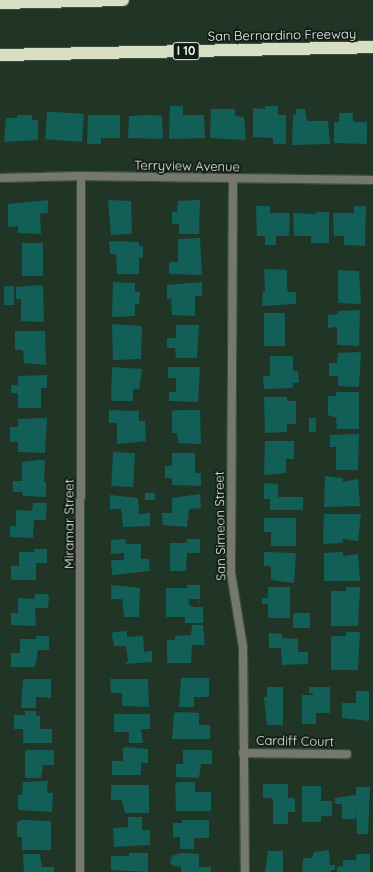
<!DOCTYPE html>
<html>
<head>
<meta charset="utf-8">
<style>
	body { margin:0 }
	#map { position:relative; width:373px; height:872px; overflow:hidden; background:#203525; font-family:Quicksand,sans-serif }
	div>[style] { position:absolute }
	.building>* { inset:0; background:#125f57; transform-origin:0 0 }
	.roads { filter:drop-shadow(1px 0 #3c5040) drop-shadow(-1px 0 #3c5040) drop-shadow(0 1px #3c5040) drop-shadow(0 -1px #3c5040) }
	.street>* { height:8px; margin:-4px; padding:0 4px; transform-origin:4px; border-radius:4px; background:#76786d }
	.highway>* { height:12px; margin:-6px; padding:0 6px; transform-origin:6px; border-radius:6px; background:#d7dec1 }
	span { translate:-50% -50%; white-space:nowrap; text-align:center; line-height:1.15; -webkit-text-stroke:3.5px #111a13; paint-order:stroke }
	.shield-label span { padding:1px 3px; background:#111a13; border:1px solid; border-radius:3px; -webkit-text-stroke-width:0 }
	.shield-label { font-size:12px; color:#e6f3e8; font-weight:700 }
	.street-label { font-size:13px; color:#e6f3e8 }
</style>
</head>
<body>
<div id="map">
	<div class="building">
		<div style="clip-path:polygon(170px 106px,183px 106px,183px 115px,204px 115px,205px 138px,169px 139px)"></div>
		<div style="clip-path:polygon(265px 106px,278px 106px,278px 115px,286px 115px,286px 144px,273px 144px,273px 138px,253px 137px,253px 108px,265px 109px)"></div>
		<div style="clip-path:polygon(211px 109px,235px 109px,235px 116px,244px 117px,246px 140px,210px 138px)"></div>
		<div style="clip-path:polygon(296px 109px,305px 109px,307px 121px,328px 121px,330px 144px,292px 145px,293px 115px,296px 115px)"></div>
		<div style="clip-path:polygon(339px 113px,353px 113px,353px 122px,367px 122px,367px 144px,334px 143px,334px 122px,339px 122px)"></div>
		<div style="left:84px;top:114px;width:28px;height:37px;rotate:94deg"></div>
		<div style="clip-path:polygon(17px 115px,32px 115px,32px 120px,38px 120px,38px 140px,4px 142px,6px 118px,17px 118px)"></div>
		<div style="clip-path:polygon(88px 115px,120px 115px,120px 138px,101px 138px,101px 144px,87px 144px)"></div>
		<div style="clip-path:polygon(151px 115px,162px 116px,163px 139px,128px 138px,129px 116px)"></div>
		<div style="clip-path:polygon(48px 200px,48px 213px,40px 214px,41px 234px,18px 233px,18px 226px,8px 227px,8px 204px)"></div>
		<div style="clip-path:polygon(108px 200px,131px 201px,132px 234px,111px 235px)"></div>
		<div style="clip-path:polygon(197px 200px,200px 200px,199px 234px,179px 234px,179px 224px,172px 224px,172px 212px,177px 212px,178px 201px)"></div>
		<div style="clip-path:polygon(256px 206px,270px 206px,270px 213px,290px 213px,289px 236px,276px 236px,276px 245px,265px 245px,265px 236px,257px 236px)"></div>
		<div style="clip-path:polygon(354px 206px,366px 206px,365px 246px,344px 245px,344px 236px,334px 236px,333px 213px,354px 213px)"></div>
		<div style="clip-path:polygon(316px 212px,329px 212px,329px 243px,311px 243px,311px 236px,294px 236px,293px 213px,316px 214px)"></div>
		<div style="clip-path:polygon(200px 238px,202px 275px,169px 274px,169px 262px,178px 262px,178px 239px)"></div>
		<div style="clip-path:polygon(109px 241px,139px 242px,139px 246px,143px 246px,143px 258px,139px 258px,139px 274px,117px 274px,116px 254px,110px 254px)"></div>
		<div style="left:22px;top:243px;width:21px;height:33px"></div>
		<div style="clip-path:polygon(264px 269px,287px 270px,287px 288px,288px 292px,296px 292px,296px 304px,262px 306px,263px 291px,265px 291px)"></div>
		<div style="clip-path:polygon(338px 270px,359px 271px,361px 304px,338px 303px)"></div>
		<div style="clip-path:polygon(113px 282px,135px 283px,135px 292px,140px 292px,139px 304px,135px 304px,135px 316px,112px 317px)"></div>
		<div style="clip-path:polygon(202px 282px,202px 296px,195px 296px,195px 316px,172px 315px,171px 299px,167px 299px,167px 285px)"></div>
		<div style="clip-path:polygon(43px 285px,44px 322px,21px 321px,21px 299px,16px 299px,16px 287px)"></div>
		<div style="left:4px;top:286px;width:10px;height:19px"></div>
		<div style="clip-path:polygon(360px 310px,359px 346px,337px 345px,337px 327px,328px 328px,328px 315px,338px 314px,338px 311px)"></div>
		<div style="left:264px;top:313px;width:21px;height:33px"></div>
		<div style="clip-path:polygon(112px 324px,142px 326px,141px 359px,113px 360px)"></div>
		<div style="clip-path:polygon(176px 325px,199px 325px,197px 358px,176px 358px,175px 348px,167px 348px,167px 338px,176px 338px)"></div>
		<div style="clip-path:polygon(15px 331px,45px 331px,46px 365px,24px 363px,23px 350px,15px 350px)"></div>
		<div style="clip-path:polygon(361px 352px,359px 387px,338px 386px,338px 376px,329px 376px,329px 363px,337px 363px,338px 353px)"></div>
		<div style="clip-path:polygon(270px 356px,293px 356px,293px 371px,298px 371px,299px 383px,293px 383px,293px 388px,264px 389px,263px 376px,270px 376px)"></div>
		<div style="clip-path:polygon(112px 367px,142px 369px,139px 389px,133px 389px,133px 401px,111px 401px)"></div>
		<div style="clip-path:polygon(168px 367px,200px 367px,198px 402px,169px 401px,169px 392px,176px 392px,176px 378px,168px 378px)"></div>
		<div style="clip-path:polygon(47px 375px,47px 388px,41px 388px,41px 408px,18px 408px,18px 393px,11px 393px,11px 385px,18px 385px,18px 376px)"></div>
		<div style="clip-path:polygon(336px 392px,359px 392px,359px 429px,337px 429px,336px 418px,328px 415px,328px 396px,336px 396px)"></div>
		<div style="clip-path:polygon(264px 397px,287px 397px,287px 401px,296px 401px,296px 424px,287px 424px,287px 432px,265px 433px)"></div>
		<div style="clip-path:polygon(109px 410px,139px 411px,139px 421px,145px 421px,146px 441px,117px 444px,117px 423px,109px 423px)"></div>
		<div style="clip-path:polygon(179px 410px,200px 410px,201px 444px,178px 443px,177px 433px,172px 433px,172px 411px)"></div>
		<div style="clip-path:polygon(41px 418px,47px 418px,45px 453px,18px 452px,18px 442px,10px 442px,10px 427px,18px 427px,18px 419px)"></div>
		<div style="left:309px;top:418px;width:7px;height:14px"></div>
		<div style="clip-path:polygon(359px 434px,358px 470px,336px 470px,336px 447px,330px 447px,330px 435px)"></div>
		<div style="clip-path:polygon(265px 441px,294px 441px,294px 459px,286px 459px,286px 473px,264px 475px)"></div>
		<div style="left:113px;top:452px;width:22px;height:34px;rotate:3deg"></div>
		<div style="clip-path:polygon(172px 453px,195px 453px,195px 473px,201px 473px,201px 486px,172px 485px,172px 478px,165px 478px,165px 466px,172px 466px)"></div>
		<div style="clip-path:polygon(38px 460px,45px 460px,44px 482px,46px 482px,46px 497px,23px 496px,22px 492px,13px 492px,13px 481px,22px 481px,22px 462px)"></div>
		<div style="clip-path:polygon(325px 476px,343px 478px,343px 482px,358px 479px,360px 506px,324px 507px)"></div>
		<div style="clip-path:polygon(264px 483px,278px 484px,278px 497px,303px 497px,303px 510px,270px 510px,270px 499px,264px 499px)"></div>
		<div style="left:145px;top:493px;width:10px;height:7px"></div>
		<div style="clip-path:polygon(200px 494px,201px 508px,189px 509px,187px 527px,163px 525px,162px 513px,172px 513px,172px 498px)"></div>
		<div style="clip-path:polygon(110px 495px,138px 498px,139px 514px,150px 513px,150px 526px,123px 527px,121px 509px,110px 509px)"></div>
		<div style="clip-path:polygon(33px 503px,47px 503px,46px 520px,34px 520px,33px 538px,10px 537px,10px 526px,16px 526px,16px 510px,32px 511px)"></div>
		<div style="clip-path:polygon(324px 514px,361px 514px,358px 541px,343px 539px,343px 543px,323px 544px)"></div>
		<div style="clip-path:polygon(264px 518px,296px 518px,296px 546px,271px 546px,271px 532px,264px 532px)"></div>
		<div style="clip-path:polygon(125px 539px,126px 544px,141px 544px,141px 559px,149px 559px,150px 571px,112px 575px,111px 560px,124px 560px,124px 553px,111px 554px,111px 540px)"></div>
		<div style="clip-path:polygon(187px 539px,200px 539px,200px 553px,187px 553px,186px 571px,170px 571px,170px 543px,187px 543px)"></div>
		<div style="clip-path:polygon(34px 549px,47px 549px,47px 563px,36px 563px,36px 580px,11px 580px,11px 566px,19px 566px,19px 552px,34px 552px)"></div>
		<div style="clip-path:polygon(264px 552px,296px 553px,294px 583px,271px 580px,271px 566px,264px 566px)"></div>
		<div style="clip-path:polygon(343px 552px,343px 556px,358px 554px,360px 581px,324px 581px,324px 553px)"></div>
		<div style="clip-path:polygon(111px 585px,140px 588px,139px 617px,124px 617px,122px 599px,111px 599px)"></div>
		<div style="clip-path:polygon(187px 585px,200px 585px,200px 604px,199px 599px,189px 599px,189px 604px,192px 607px,203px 607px,203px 623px,185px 623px,185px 617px,166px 617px,166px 588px,187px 588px)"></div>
		<div style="clip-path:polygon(268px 587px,290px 587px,290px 618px,268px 618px,268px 604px,262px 604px,262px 598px,268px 598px)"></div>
		<div style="clip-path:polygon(346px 587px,360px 587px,358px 626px,331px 626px,331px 591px,346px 591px)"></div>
		<div style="clip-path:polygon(35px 594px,48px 594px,49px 597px,48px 608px,35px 608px,36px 626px,11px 625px,11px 613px,18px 613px,18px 598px,34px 599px)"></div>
		<div style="left:293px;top:613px;width:17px;height:15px"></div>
		<div style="clip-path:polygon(192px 625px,203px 625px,205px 645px,192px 645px,191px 663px,167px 663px,167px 640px,175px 640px,175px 636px,191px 635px)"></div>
		<div style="clip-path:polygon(127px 631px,127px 637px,143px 636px,144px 652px,152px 651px,152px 662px,125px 664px,128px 661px,126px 646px,114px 646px,112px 635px,113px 632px)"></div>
		<div style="clip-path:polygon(346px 632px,360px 632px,358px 670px,331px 670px,331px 636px,346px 636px)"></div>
		<div style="clip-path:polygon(269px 633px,282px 634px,282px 638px,298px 639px,298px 652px,308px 652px,308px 664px,282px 665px,281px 648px,269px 648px)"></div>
		<div style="clip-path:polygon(36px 636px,49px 636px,49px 650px,38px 650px,35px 667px,11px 667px,11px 653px,20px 653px,20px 639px,36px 639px)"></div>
		<div style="clip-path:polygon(181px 678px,209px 678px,209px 697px,194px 697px,194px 707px,179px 707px)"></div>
		<div style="clip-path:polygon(23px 679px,51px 679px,51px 698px,36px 697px,36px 708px,21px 708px)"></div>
		<div style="clip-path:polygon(110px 679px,148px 679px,149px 707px,122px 706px,122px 693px,111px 693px)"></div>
		<div style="clip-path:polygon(267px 687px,283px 687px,283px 725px,267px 725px,264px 697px,267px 697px)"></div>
		<div style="clip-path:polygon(309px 687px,330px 687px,330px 713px,316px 713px,316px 724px,302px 724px,302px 695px,313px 695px,313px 693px,309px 693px)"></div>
		<div style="clip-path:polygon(356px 691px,369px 691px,369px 721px,342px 718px,342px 703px,356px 703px)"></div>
		<div style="clip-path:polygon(25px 711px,36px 711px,36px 715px,40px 716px,40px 729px,52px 729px,52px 743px,23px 743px,23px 729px,14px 729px,14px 715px,25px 715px)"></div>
		<div style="clip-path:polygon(181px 712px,199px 713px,199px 725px,210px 725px,210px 739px,172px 739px,174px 713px)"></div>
		<div style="clip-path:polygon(114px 714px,150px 714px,150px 729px,141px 729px,143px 743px,129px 743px,129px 732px,114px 732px)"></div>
		<div style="clip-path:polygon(126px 747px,148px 749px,148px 763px,141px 763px,141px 775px,112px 775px,112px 761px,123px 761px,123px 748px)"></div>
		<div style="clip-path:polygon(25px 750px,54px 750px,54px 765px,43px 765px,41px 778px,25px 778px)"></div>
		<div style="clip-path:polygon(183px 750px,212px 750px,212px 764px,201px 764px,199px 778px,176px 777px,176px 764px,183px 764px)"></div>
		<div style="clip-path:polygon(48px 781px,47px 793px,53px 793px,52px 812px,18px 810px,18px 795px,22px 795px,23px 782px)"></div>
		<div style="clip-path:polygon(181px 782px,195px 782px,195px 792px,211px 792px,211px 811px,176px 811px,175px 783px)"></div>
		<div style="clip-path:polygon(263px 784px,288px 784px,288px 798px,295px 798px,295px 812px,288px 812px,288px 824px,273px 824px,273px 801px,271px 798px,263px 798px)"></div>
		<div style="clip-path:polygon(111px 785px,149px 785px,149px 813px,125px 813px,122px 800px,111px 800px)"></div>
		<div style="clip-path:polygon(302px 786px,321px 786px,321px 801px,332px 801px,332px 816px,321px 816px,321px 822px,302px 822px)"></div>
		<div style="clip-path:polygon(356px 787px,370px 787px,368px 834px,357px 834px,356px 812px,355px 819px,342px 819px,342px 804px,335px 804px,335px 798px,356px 795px)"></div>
		<div style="clip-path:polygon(128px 817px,142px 817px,142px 830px,150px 830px,150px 845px,114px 847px,113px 828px,128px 827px)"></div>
		<div style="clip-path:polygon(23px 820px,51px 821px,51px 850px,22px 850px,22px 837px,17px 837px,17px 822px)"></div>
		<div style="clip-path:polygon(182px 820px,209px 820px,209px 838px,194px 838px,194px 849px,180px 849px,180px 837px,173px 837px,173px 823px,182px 823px)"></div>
		<div style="clip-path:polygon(329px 850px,330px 865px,335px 865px,335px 870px,331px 870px,331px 872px,302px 872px,303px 858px,312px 858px,314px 852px)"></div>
		<div style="clip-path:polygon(268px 851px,283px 851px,283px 872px,265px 872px)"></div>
		<div style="clip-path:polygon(129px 853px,148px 853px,148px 872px,111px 870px,111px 856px,129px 856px)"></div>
		<div style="clip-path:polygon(181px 853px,199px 854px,199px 867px,211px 867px,211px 872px,181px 872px,181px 867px,173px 866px,170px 862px,172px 856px)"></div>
		<div style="clip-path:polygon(23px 854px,40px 854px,42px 867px,54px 867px,54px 872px,24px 872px)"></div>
		<div style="clip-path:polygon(356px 854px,370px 854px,370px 872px,337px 872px,337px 867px,343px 866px,343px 860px,355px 860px,356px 865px)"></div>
	</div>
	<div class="roads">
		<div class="street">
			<div style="left:0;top:178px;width:81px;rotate:-1.4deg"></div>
			<div style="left:81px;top:176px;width:292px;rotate:0.8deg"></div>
			<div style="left:233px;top:179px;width:394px;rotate:90.3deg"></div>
			<div style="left:231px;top:573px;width:75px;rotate:80.8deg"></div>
			<div style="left:243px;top:647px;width:225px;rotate:89.5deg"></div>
			<div style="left:243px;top:753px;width:104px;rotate:0.6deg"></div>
			<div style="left:80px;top:872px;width:696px;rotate:-89.92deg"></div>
		</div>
		<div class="highway">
			<div style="left:0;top:3px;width:123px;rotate:-1.4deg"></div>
			<div style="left:0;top:55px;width:373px;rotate:-1.2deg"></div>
		</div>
	</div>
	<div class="shield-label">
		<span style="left:186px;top:51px">I 10</span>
	</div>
	<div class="street-label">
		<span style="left:282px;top:35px;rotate:-1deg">San Bernardino Freeway</span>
		<span style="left:187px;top:166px;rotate:1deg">Terryview Avenue</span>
		<span style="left:69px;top:524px;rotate:-90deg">Miramar Street</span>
		<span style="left:220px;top:526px;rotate:-91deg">San Simeon Street</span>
		<span style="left:295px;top:741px;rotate:1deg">Cardiff Court</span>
	</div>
</div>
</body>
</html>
